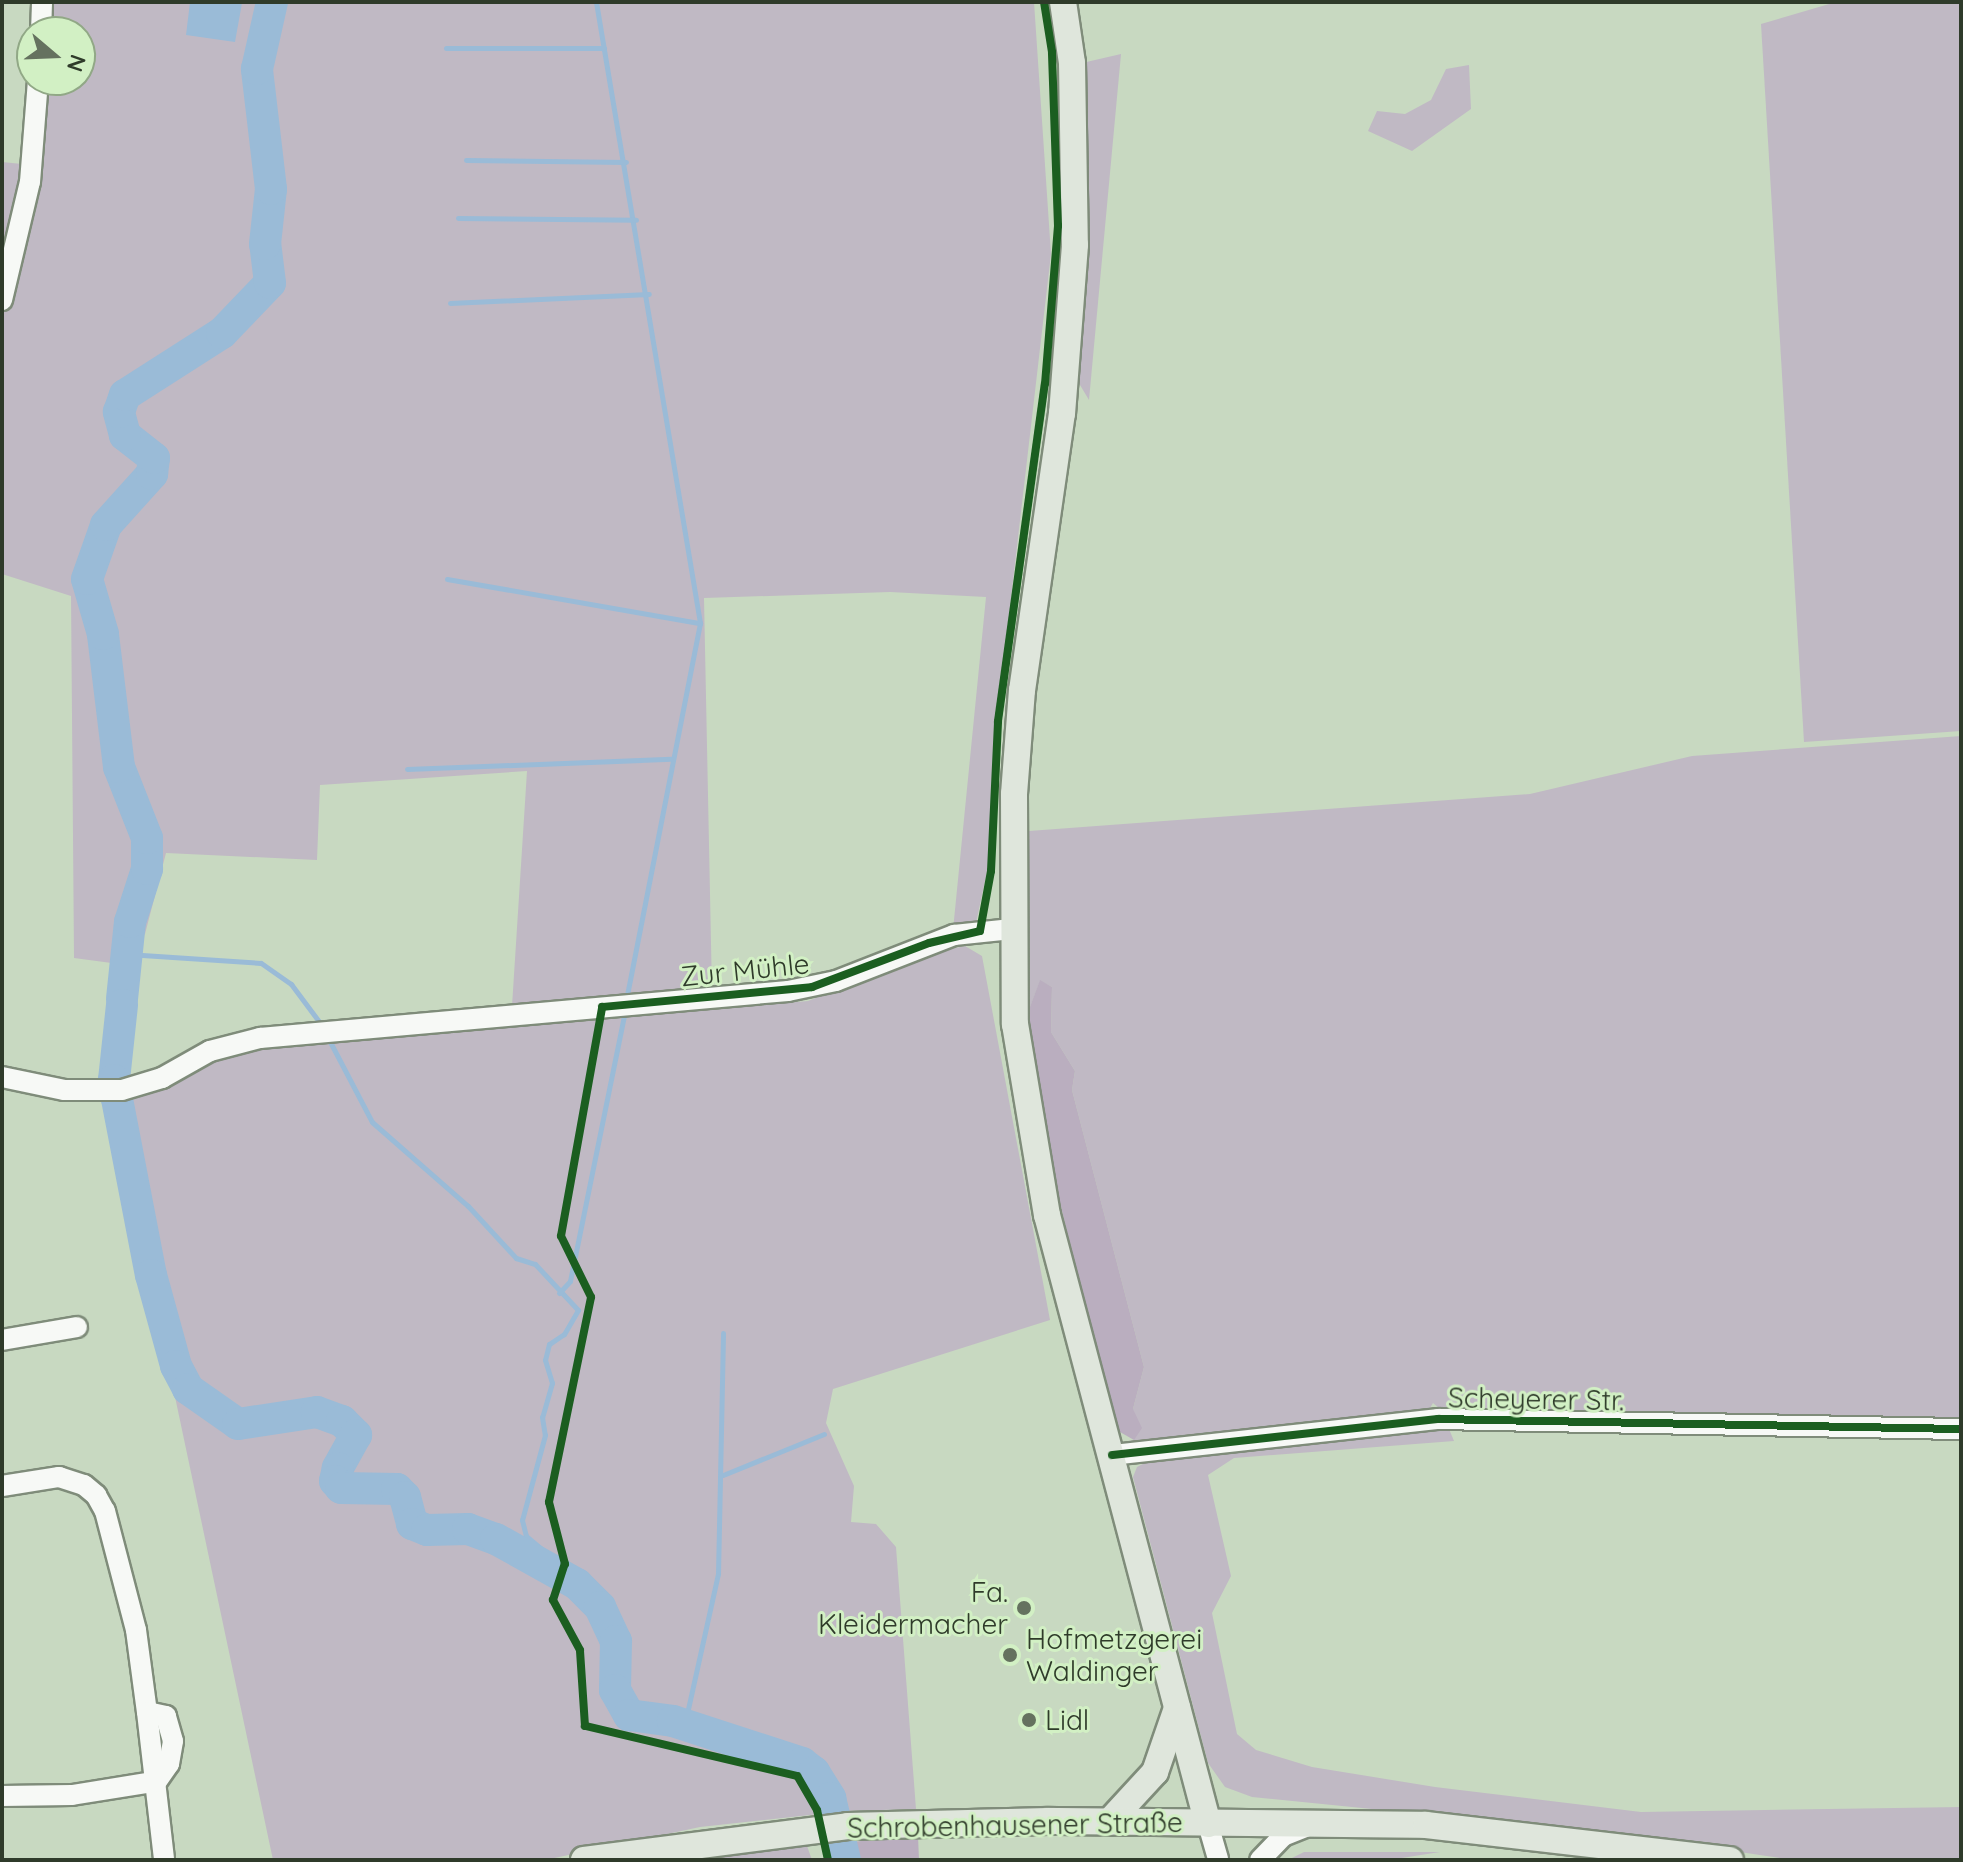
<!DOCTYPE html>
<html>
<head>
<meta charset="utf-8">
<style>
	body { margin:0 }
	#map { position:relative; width:1963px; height:1862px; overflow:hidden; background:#c8d9c1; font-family:Quicksand,sans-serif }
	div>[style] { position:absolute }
	.green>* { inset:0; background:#c0b9c4 }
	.forest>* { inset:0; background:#baaebf }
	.water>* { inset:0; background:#9abbd7 }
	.stream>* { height:5px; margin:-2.5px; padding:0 2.5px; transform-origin:2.5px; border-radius:2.5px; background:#9abbd7 }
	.river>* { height:32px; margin:-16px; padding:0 16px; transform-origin:16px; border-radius:16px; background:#9abbd7 }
	.roads { filter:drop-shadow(2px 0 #7f8c7a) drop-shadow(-2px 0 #7f8c7a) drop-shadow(0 2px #7f8c7a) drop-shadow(0 -2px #7f8c7a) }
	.minor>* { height:20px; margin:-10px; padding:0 10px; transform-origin:10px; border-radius:10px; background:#f7f9f6 }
	.major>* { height:26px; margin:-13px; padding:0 13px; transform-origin:13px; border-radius:13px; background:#dfe6dc }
	.cycleway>* { height:8px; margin:-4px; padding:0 4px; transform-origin:4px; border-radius:4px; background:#1b5e20 }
	.dots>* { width:22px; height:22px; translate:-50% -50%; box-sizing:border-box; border:4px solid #d2f0c4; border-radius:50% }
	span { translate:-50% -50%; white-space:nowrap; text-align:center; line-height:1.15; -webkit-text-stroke:6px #d2f0c4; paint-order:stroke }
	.street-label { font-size:28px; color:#2f3b2a }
	.poi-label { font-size:28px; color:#2f3b2a }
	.right { translate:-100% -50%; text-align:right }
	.left { translate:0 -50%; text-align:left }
	.frame { position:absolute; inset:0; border:4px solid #2f3b2a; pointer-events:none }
	.north { position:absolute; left:16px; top:16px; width:80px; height:80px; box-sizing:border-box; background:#d2f0c4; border:2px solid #91a886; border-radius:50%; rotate:109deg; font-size:22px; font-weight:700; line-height:32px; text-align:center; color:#2f3b2a }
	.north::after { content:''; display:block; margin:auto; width:28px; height:36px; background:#65725f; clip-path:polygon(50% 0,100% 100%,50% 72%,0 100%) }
</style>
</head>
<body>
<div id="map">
	<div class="green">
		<div style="clip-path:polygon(42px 2px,1034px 2px,1051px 254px,1011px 598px,988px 867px,976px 923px,953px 930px,986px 597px,890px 592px,704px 598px,712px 992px,512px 1006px,527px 771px,320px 785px,317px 860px,166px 853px,145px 934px,119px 964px,74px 958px,71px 596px,2px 574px,2px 162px,22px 164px,34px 80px,80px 80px,80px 32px,40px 32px)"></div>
		<div style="clip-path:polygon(1836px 2px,1961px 2px,1961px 731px,1804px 742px,1761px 24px)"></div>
		<div style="clip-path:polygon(1121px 54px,1089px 400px,1074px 375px,1082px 63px)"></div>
		<div style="clip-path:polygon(1469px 65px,1471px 109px,1412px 151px,1368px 131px,1377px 111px,1405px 114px,1431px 100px,1446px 69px)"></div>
		<div style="clip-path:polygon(1961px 736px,1961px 1424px,1446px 1414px,1433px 1403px,1427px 1413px,1140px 1445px,1128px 1441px,1134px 1440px,1133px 1409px,1144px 1367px,1072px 1090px,1075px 1071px,1051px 1032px,1052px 987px,1040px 981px,1025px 1020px,1029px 831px,1530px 794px,1692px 756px)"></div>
		<div style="clip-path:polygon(965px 946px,982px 956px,1050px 1320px,833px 1389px,826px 1423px,854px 1486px,851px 1522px,876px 1524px,896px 1547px,916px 1809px,847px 1811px,700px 1827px,545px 1860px,273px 1860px,112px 1099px,156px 1076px,198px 1044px,562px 1023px,808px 1001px,923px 955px)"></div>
		<div style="clip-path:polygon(1449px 1429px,1454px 1441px,1234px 1458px,1208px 1475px,1231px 1576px,1212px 1613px,1237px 1734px,1256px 1750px,1312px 1767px,1435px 1787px,1641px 1812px,1961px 1807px,1961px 1860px,1793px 1860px,1619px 1834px,1252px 1797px,1225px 1787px,1208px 1763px,1133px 1477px,1137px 1467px,1154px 1458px)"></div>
		<div style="clip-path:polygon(807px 1846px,812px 1860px,677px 1860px)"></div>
		<div style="clip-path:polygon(1304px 1852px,1440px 1852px,1389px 1860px,1288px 1860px)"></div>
	</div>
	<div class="forest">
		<div style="clip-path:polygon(1040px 980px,1052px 987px,1051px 1032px,1075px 1071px,1072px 1090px,1144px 1367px,1133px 1409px,1142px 1428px,1134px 1440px,1120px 1432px,1110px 1407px,1038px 1113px,1025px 1020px)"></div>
		<div style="clip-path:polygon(918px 1836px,919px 1860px,854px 1860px,850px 1842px)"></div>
	</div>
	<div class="water">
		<div style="clip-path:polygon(190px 2px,242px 3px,235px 42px,186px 35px)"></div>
	</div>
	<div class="stream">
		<div style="left:596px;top:2px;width:630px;rotate:80.49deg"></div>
		<div style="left:700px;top:623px;width:385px;rotate:101.1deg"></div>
		<div style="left:446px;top:48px;width:158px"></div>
		<div style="left:466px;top:160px;width:160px;rotate:0.7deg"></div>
		<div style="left:458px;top:218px;width:178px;rotate:0.6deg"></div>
		<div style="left:450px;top:303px;width:199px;rotate:-2.6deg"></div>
		<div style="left:447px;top:579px;width:257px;rotate:9.9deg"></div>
		<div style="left:407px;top:769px;width:264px;rotate:-2.2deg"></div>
		<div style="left:127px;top:954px;width:134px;rotate:3.8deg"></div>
		<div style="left:261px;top:963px;width:37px;rotate:35deg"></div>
		<div style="left:291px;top:984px;width:54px;rotate:53.3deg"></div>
		<div style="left:327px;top:1036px;width:97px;rotate:62.4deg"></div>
		<div style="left:372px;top:1122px;width:128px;rotate:41.2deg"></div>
		<div style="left:468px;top:1206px;width:71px;rotate:47.3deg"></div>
		<div style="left:516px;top:1258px;width:20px;rotate:18deg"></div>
		<div style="left:535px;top:1264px;width:63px;rotate:46.9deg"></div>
		<div style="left:578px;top:1310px;width:28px;rotate:120deg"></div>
		<div style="left:564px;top:1334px;width:18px;rotate:146deg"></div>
		<div style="left:549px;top:1344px;width:16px;rotate:104deg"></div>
		<div style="left:545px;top:1360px;width:24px;rotate:73deg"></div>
		<div style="left:552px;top:1383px;width:35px;rotate:106deg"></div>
		<div style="left:542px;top:1417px;width:18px;rotate:81deg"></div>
		<div style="left:545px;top:1435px;width:88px;rotate:105.1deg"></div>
		<div style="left:522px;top:1520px;width:16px;rotate:76deg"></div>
		<div style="left:526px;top:1536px;width:23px;rotate:40deg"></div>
		<div style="left:544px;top:1551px;width:18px;rotate:74deg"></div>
		<div style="left:559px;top:1293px;width:16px;rotate:-47deg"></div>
		<div style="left:570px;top:1281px;width:276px;rotate:-78.5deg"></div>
		<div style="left:723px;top:1475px;width:109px;rotate:-22.1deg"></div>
		<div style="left:684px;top:1727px;width:157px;rotate:-77.5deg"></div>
		<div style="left:718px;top:1574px;width:241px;rotate:-88.8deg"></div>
	</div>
	<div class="river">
		<div style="left:122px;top:999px;width:77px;rotate:-84.1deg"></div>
		<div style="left:130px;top:922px;width:56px;rotate:-72.2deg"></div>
		<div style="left:147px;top:869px;width:31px;rotate:-90deg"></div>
		<div style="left:147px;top:838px;width:76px;rotate:-111.5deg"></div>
		<div style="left:119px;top:767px;width:134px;rotate:-96.9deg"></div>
		<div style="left:103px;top:634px;width:57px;rotate:-106.2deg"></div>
		<div style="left:87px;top:579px;width:57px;rotate:-70.6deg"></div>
		<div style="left:106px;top:525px;width:69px;rotate:-48deg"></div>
		<div style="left:152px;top:474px;width:16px;rotate:-83deg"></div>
		<div style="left:154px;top:458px;width:37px;rotate:-142deg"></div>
		<div style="left:125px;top:435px;width:24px;rotate:-105deg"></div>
		<div style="left:119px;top:412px;width:18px;rotate:-71deg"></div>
		<div style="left:125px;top:395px;width:115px;rotate:-32.6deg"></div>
		<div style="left:222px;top:333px;width:69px;rotate:-46.2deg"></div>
		<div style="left:270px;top:283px;width:39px;rotate:-97deg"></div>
		<div style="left:265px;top:244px;width:55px;rotate:-83.8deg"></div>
		<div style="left:271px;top:189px;width:121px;rotate:-96.7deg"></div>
		<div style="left:257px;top:69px;width:69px;rotate:-77.4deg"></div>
		<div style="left:122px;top:1005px;width:75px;rotate:96.1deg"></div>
		<div style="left:114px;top:1080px;width:19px;rotate:81deg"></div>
		<div style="left:117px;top:1099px;width:179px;rotate:79.1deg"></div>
		<div style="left:151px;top:1275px;width:94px;rotate:74.6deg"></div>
		<div style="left:176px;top:1366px;width:26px;rotate:62deg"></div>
		<div style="left:188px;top:1389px;width:61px;rotate:35deg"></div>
		<div style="left:238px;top:1424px;width:80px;rotate:-8.6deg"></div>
		<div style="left:317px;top:1412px;width:27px;rotate:20deg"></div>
		<div style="left:342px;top:1421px;width:20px;rotate:45deg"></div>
		<div style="left:356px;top:1435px;width:38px;rotate:119deg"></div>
		<div style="left:338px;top:1468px;width:13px;rotate:103deg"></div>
		<div style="left:335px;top:1481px;width:9px;rotate:49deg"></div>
		<div style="left:341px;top:1488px;width:56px;rotate:1deg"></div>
		<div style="left:397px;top:1489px;width:11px;rotate:45deg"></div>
		<div style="left:405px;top:1497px;width:28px;rotate:75deg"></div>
		<div style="left:412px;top:1524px;width:16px;rotate:22deg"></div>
		<div style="left:427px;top:1530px;width:41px;rotate:-1.4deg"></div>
		<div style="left:468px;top:1529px;width:30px;rotate:20deg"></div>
		<div style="left:496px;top:1539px;width:93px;rotate:29.1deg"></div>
		<div style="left:577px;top:1584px;width:33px;rotate:45deg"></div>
		<div style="left:600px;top:1607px;width:38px;rotate:65deg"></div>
		<div style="left:616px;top:1641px;width:49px;rotate:91.2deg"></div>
		<div style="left:615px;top:1690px;width:29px;rotate:61deg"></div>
		<div style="left:629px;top:1715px;width:44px;rotate:7.8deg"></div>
		<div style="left:673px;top:1721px;width:136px;rotate:18deg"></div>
		<div style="left:802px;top:1763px;width:15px;rotate:37deg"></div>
		<div style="left:814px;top:1772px;width:31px;rotate:58deg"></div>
		<div style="left:830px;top:1798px;width:64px;rotate:76.4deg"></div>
	</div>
	<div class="roads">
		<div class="minor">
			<div style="left:41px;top:32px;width:30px;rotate:-88deg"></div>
			<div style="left:2px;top:300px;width:121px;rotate:-76.7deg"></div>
			<div style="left:30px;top:182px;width:102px;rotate:-85.5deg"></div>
			<div style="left:2px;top:1077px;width:63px;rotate:11.8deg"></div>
			<div style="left:64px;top:1090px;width:58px"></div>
			<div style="left:122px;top:1090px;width:42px;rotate:-16.7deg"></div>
			<div style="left:162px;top:1078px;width:55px;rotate:-29.4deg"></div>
			<div style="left:210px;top:1051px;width:52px;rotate:-14.6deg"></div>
			<div style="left:260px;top:1038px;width:530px;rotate:-5.09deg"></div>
			<div style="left:788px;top:991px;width:49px;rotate:-11.8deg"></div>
			<div style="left:836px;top:981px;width:127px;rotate:-21.3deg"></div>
			<div style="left:954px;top:935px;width:58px;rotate:-5.9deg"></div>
			<div style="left:2px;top:1340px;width:76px;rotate:-9.8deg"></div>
			<div style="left:1112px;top:1455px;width:328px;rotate:-6.3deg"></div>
			<div style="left:1438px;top:1419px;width:523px;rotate:1.1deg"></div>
			<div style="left:2px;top:1486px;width:58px;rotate:-9deg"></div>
			<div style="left:59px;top:1477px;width:26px;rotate:18deg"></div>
			<div style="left:84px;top:1485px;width:16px;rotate:40deg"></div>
			<div style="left:96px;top:1495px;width:18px;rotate:61deg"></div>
			<div style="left:105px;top:1511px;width:123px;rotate:75.4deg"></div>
			<div style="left:136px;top:1630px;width:83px;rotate:82.4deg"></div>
			<div style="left:157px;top:1781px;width:21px;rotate:-55deg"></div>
			<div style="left:169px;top:1764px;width:23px;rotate:-80deg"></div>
			<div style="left:173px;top:1741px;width:26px;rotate:-106deg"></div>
			<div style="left:166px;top:1716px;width:19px;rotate:-168deg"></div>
			<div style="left:147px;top:1712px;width:149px;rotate:83.4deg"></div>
			<div style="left:2px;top:1796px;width:70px;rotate:-0.8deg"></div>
			<div style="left:72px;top:1795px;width:81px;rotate:-9.2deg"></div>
			<div style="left:1208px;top:1824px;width:37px;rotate:74deg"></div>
			<div style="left:1260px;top:1860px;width:33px;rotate:-46deg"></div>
			<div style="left:1283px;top:1836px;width:27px;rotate:-22deg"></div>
		</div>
		<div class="major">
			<div style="left:1063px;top:2px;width:62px;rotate:81.6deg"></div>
			<div style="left:1072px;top:63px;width:182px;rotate:89.1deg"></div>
			<div style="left:1075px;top:245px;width:169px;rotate:94.4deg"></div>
			<div style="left:1062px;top:413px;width:280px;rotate:98.2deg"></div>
			<div style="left:1022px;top:690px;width:104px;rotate:94.4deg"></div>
			<div style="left:1014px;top:794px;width:230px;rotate:89.8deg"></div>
			<div style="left:1015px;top:1024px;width:194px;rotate:80.5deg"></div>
			<div style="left:1047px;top:1215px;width:630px;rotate:75.19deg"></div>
			<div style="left:1109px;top:1822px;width:68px;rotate:-47.4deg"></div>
			<div style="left:1155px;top:1772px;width:68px;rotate:-71deg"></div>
			<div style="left:584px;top:1860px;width:266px;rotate:-7.3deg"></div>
			<div style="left:848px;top:1826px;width:200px;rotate:-1.4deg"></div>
			<div style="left:1048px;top:1821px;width:378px;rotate:0.6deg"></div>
			<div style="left:1426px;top:1825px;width:306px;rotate:6.6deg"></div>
		</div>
	</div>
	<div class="cycleway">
		<div style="left:1112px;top:1455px;width:328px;rotate:-6.3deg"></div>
		<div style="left:1438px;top:1419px;width:523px;rotate:1.1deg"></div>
		<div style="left:828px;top:1860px;width:51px;rotate:-102.4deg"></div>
		<div style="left:817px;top:1810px;width:39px;rotate:-120deg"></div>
		<div style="left:797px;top:1776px;width:218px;rotate:-166.7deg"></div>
		<div style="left:585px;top:1726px;width:76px;rotate:-93.8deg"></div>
		<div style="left:580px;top:1650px;width:57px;rotate:-118.4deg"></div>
		<div style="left:553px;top:1600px;width:38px;rotate:-72deg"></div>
		<div style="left:565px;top:1564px;width:64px;rotate:-104.5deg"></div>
		<div style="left:549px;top:1502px;width:209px;rotate:-78.4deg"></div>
		<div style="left:591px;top:1297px;width:68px;rotate:-116.2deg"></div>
		<div style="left:561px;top:1236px;width:233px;rotate:-79.8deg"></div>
		<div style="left:602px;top:1007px;width:211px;rotate:-5.4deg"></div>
		<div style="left:812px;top:987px;width:125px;rotate:-20.6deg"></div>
		<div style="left:929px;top:943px;width:52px;rotate:-13.2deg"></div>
		<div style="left:980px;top:931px;width:61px;rotate:-79.6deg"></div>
		<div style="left:991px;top:871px;width:150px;rotate:-87.3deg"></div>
		<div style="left:998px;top:721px;width:340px;rotate:-82.1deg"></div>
		<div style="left:1045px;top:384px;width:159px;rotate:-85.3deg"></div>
		<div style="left:1058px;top:226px;width:174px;rotate:-92deg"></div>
		<div style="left:1052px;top:52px;width:51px;rotate:-99.1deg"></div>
	</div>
	<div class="dots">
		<div style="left:1024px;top:1608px;background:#65725f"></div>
		<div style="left:1010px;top:1655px;background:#65725f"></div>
		<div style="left:1029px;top:1720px;background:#65725f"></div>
	</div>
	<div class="street-label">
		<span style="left:745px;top:970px;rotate:-6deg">Zur Mühle</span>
		<span style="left:1536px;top:1399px;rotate:1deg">Scheyerer Str.</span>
		<span style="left:1015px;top:1825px;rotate:-1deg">Schrobenhausener Straße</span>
	</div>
	<div class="poi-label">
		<span class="right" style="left:1008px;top:1608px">Fa.<br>Kleidermacher</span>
		<span class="left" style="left:1026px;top:1655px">Hofmetzgerei<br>Waldinger</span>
		<span class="left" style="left:1045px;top:1720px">Lidl</span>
	</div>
	<div class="frame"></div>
	<div class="north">N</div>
</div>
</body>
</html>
